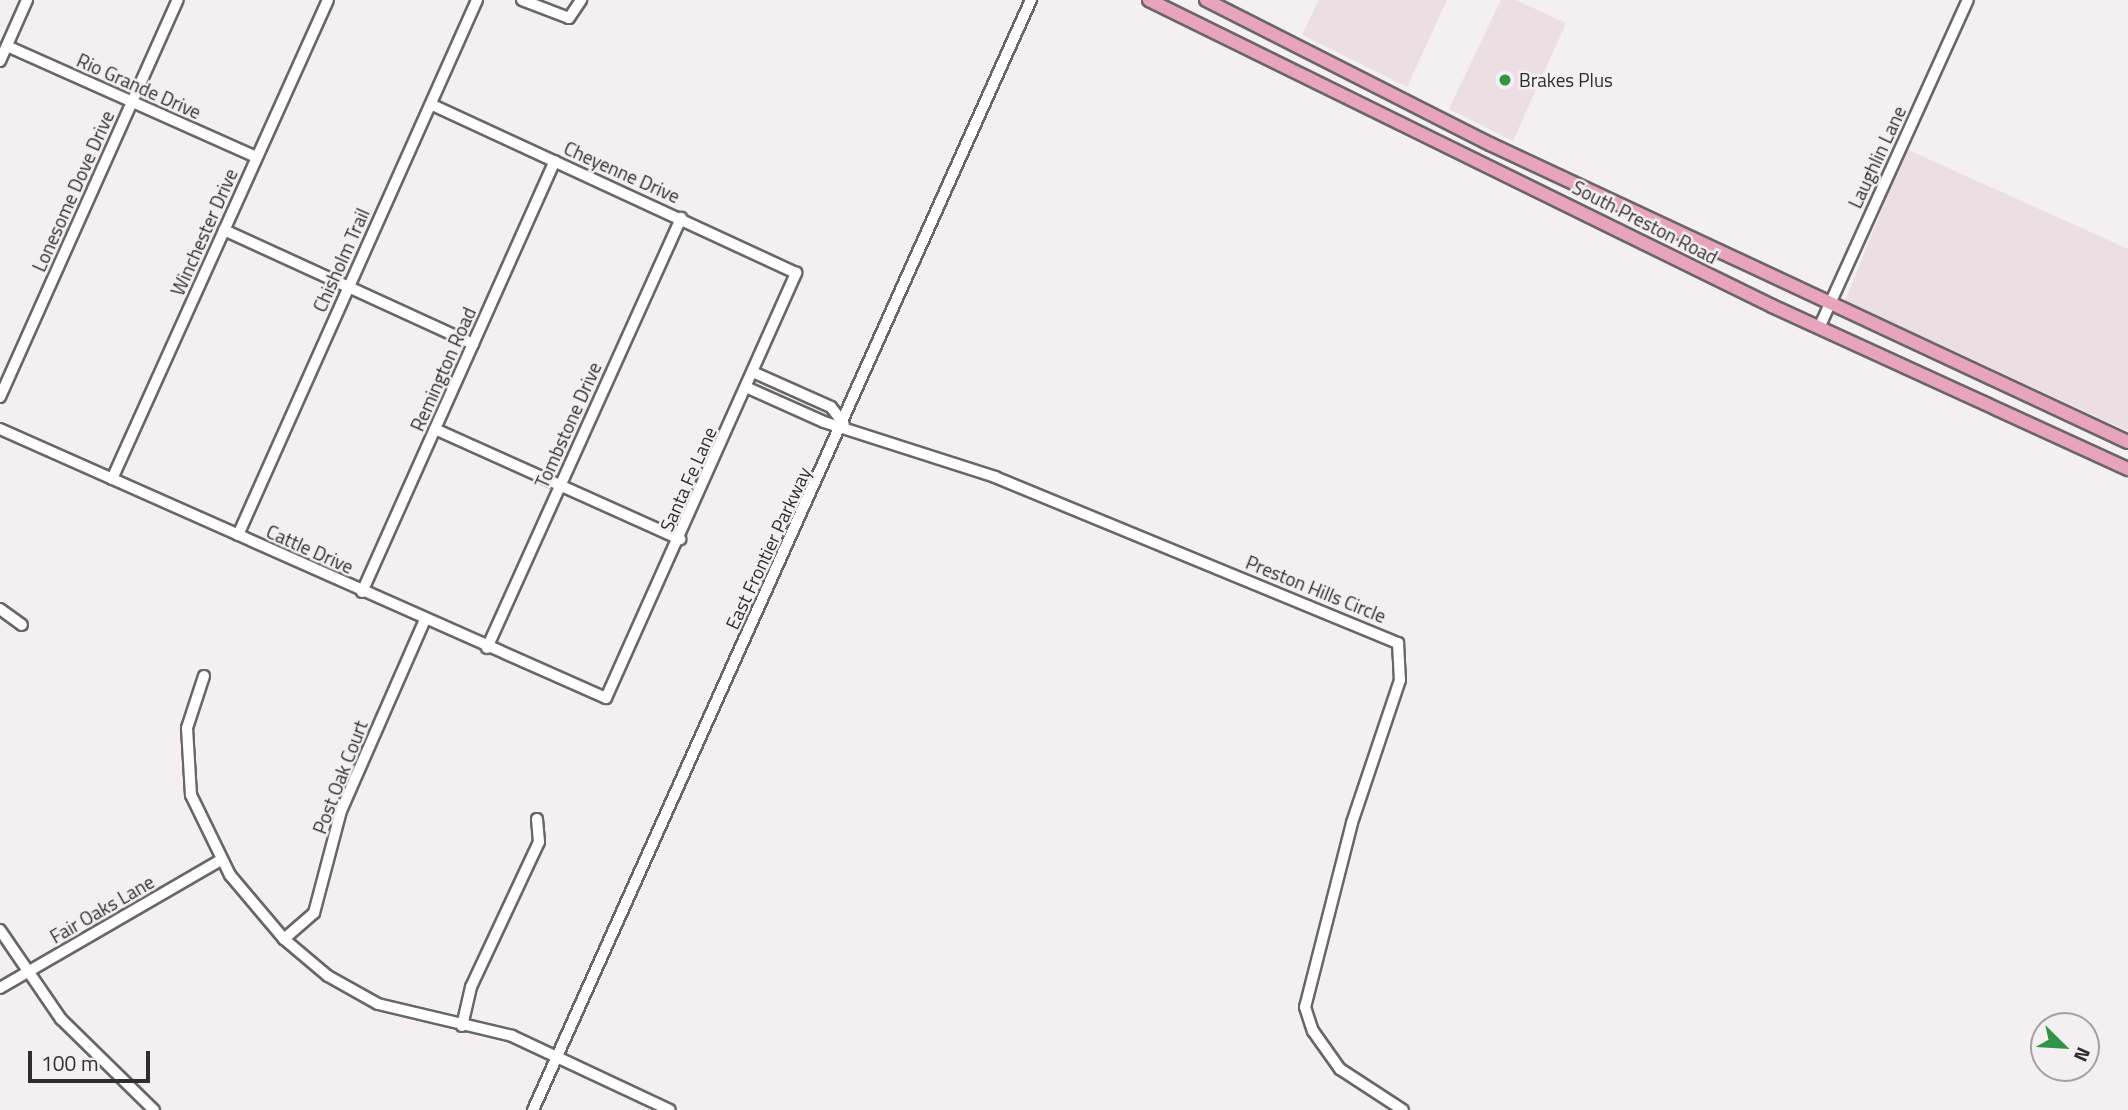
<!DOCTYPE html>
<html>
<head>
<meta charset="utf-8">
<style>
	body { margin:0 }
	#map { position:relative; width:2128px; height:1110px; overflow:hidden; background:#f4eff1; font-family:"Titillium Web",sans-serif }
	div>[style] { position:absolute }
	.built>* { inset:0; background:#ecdfe3 }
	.roads { filter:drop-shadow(2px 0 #6a6667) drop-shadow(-2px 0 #6a6667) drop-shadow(0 2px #6a6667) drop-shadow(0 -2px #6a6667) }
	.minor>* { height:10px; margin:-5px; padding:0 5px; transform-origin:5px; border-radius:5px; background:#fff }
	.major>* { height:12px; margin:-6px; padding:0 6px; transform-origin:6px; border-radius:6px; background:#e8a4be }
	.dots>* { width:19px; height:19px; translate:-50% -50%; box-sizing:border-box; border:4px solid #f4eff1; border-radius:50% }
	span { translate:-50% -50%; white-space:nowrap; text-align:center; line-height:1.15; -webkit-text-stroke:5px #f4eff1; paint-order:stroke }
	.poi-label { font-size:19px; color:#2f2d2d }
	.left { translate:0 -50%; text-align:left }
	.street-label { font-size:19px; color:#2f2d2d }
	.north { position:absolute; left:2030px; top:1012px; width:70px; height:70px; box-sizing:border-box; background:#f4eff1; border:2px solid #a5a1a3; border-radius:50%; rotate:114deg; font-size:19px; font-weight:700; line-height:28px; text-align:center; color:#2f2d2d }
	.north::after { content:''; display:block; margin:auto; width:24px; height:32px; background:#329448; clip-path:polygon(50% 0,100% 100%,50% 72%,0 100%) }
	.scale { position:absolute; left:28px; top:1051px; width:122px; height:32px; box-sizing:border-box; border:4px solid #2f2d2d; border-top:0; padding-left:9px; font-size:21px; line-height:24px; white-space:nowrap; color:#2f2d2d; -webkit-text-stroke:5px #f4eff1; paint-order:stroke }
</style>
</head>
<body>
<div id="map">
	<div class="built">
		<div style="clip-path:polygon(1319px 0,1447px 0,1407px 87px,1302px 35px)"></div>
		<div style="clip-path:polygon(1501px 0,1516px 0,1566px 23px,1513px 141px,1449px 109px)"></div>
		<div style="clip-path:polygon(1906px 149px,2128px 249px,2128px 431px,1845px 301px)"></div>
	</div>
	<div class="roads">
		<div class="minor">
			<div style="left:522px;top:0;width:50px;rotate:21deg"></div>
			<div style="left:569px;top:18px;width:22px;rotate:-56deg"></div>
			<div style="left:7px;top:46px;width:273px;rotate:24deg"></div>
			<div style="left:0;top:61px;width:67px;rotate:-66.1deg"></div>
			<div style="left:224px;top:230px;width:274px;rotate:24.6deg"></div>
			<div style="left:1819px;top:328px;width:360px;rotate:-65.6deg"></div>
			<div style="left:755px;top:373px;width:83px;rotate:24.1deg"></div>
			<div style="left:831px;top:407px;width:21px;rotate:53deg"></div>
			<div style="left:748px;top:388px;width:83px;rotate:24.1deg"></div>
			<div style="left:824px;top:422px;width:180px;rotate:17.8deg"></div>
			<div style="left:995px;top:477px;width:436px;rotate:22.4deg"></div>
			<div style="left:1398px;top:643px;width:37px;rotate:87deg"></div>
			<div style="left:1400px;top:680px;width:151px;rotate:108.6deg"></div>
			<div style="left:1352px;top:823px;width:190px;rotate:104.3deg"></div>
			<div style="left:1305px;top:1007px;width:25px;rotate:72deg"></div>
			<div style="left:1313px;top:1031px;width:47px;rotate:54.6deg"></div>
			<div style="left:1340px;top:1069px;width:75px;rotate:33.1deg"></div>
			<div style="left:0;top:397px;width:435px;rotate:-65.9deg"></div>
			<div style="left:0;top:429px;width:663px;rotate:23.94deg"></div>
			<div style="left:606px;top:698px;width:466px;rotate:-65.9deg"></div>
			<div style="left:796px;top:273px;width:402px;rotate:-155.2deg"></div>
			<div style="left:435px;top:429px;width:269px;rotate:24.2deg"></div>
			<div style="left:112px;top:479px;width:525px;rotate:-65.73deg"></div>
			<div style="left:238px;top:535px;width:586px;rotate:-65.93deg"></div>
			<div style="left:362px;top:592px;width:472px;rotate:-65.9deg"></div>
			<div style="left:0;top:609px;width:27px;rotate:36deg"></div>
			<div style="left:487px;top:648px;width:472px;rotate:-65.7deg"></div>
			<div style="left:204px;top:676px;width:55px;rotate:108.1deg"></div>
			<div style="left:187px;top:728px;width:67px;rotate:86.6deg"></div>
			<div style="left:191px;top:795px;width:89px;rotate:64deg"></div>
			<div style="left:230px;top:875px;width:84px;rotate:49.8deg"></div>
			<div style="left:284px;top:939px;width:57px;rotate:40.1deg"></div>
			<div style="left:328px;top:976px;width:57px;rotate:29.2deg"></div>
			<div style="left:378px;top:1004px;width:138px;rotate:13.4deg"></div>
			<div style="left:512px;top:1036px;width:174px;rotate:25.1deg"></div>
			<div style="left:0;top:930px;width:108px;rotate:55.6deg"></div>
			<div style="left:61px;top:1019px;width:130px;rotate:44.4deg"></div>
			<div style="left:284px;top:939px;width:40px;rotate:-41deg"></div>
			<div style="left:314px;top:913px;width:106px;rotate:-75.2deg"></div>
			<div style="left:341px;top:811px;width:209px;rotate:-66.3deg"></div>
			<div style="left:0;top:988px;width:255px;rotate:-30.1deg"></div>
			<div style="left:462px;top:1026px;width:40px;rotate:-77deg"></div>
			<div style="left:471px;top:987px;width:160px;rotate:-64.9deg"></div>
			<div style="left:539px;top:842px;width:23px;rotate:-95deg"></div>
			<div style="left:533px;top:1110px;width:1217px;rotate:-65.84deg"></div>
		</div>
		<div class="major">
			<div style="left:1149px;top:0;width:694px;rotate:26.16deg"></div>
			<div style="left:1772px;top:306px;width:392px;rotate:24.6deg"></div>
			<div style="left:1206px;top:0;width:318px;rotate:26.9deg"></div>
			<div style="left:1490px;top:144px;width:704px;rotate:25.04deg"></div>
		</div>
	</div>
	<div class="dots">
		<div style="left:1505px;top:80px;background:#329448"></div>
	</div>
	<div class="poi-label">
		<span class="left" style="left:1519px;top:80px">Brakes Plus</span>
	</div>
	<div class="street-label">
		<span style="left:139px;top:86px;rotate:24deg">Rio Grande Drive</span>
		<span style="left:1877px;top:157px;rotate:-65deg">Laughlin Lane</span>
		<span style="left:622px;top:172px;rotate:24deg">Cheyenne Drive</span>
		<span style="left:73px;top:191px;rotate:-66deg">Lonesome Dove Drive</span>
		<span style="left:1645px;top:222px;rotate:27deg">South Preston Road</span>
		<span style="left:204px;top:232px;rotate:-66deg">Winchester Drive</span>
		<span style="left:341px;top:260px;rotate:-66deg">Chisholm Trail</span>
		<span style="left:443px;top:369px;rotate:-66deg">Remington Road</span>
		<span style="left:568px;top:425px;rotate:-66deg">Tombstone Drive</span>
		<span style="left:688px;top:479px;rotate:-66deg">Santa Fe Lane</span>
		<span style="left:768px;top:548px;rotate:-65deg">East Frontier Parkway</span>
		<span style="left:310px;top:549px;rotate:24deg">Cattle Drive</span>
		<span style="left:1316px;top:589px;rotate:22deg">Preston Hills Circle</span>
		<span style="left:340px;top:777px;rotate:-69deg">Post Oak Court</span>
		<span style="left:102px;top:909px;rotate:-30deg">Fair Oaks Lane</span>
	</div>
	<div class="north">N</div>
	<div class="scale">100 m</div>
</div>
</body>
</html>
